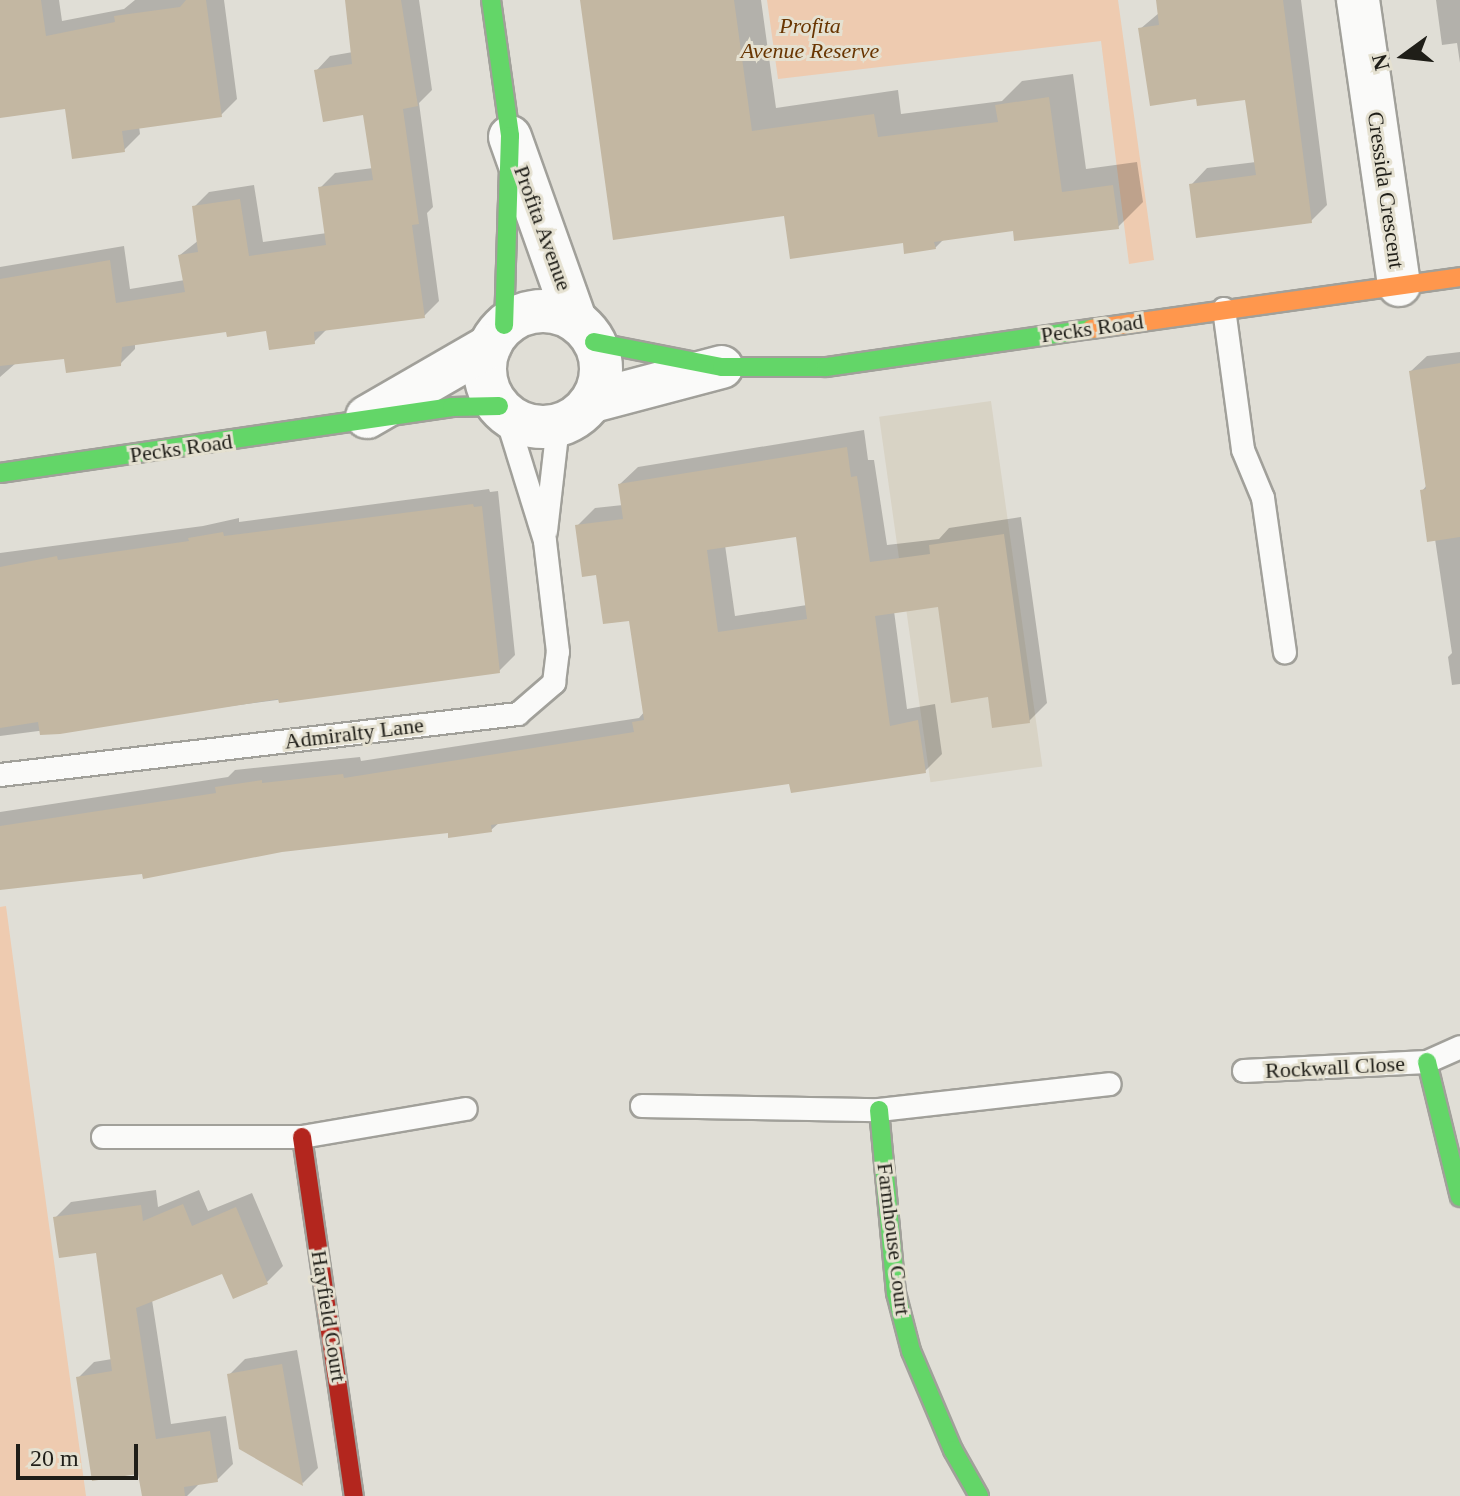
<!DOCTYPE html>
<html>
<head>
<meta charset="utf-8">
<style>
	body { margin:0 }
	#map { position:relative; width:1460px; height:1496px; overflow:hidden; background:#e0ded6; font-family:"Times New Roman",serif }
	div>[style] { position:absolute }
	.built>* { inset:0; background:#d8d3c5; transform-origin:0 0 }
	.green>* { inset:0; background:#eecbb0 }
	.shadow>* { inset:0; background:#0003 }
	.building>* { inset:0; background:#c3b7a2 }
	.roads { filter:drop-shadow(2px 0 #a1a09a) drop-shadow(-2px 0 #a1a09a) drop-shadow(0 2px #a1a09a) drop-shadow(0 -2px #a1a09a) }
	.lane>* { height:22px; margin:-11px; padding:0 11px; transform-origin:11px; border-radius:11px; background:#fafaf9 }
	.street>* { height:42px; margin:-21px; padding:0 21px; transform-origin:21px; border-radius:21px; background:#fafaf9 }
	.street>.ring { margin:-21px; padding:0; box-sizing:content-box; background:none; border:42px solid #fafaf9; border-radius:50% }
	.fast>* { height:18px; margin:-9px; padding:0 9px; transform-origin:9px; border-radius:9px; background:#63d668 }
	.slow>* { height:18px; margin:-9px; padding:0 9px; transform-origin:9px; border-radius:9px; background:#ff974d }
	.jam>* { height:18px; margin:-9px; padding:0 9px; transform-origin:9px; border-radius:9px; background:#b3261e }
	span { translate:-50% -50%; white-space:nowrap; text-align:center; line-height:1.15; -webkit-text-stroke:6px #e5e1d1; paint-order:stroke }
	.park-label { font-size:22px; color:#683501; font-style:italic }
	.street-label { font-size:22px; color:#1f1e18 }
	.north { position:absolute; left:1364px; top:16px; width:80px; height:80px; -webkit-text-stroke:6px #e5e1d1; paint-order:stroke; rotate:255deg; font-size:22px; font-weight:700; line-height:32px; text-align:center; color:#1f1e18 }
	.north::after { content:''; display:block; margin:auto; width:28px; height:36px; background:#1f1e18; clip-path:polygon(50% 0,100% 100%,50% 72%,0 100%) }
	.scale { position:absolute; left:16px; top:1444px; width:122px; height:36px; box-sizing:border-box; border:4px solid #1f1e18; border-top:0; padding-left:10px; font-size:24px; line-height:28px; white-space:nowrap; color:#1f1e18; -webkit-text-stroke:6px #e5e1d1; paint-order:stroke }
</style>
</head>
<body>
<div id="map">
	<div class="built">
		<div style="left:991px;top:401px;width:369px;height:113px;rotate:82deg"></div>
	</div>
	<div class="green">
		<div style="clip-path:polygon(767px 0,1118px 0,1154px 260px,1129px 264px,1101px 41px,778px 79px)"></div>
		<div style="clip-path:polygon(6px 906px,31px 1093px,86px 1496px,0 1496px,0 907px)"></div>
	</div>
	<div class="shadow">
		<div style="clip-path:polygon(0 0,59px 0,62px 21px,124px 9px,135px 0,224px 0,237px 99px,221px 115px,139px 126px,140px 134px,124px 150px,67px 107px,0 116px)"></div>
		<div style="clip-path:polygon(346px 0,419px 0,432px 90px,419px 103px,433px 207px,427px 213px,439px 301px,424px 316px,328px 328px,314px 342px,268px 328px,228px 329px,135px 343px,135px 349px,120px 364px,66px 356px,16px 363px,0 377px,0 267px,124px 246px,130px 289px,185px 280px,180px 255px,199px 240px,194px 207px,209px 192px,254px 185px,263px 242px,327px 233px,320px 188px,335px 173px,373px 168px,364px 113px,316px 71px,330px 56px,353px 52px)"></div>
		<div style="clip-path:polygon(582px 0,761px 0,776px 108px,898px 90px,901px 114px,1002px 101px,1022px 81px,1073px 74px,1086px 169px,1137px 162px,1143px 202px,1118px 227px,1015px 229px,944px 239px,935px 248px,786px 214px)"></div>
		<div style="clip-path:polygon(1158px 0,1301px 0,1327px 205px,1311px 221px,1192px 184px,1207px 168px,1256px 162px,1246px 98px,1198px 97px,1140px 29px,1159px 13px)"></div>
		<div style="clip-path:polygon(1436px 0,1460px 0,1460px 63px,1457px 43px,1442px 45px)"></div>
		<div style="clip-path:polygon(1460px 352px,1460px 684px,1452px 685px,1448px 657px,1452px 653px,1435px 539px,1422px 491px,1427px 485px,1411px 371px,1427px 356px)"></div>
		<div style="clip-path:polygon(evenodd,864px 430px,868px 460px,874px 460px,887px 545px,939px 539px,949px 528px,1021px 517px,1047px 703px,1029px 721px,989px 695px,939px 605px,894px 611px,907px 709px,935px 704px,942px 754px,925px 771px,791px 782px,500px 822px,491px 830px,450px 831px,282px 850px,0 889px,0 812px,228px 777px,235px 770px,360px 757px,361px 761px,639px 718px,645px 711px,631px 618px,598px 573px,577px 526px,595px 508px,623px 505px,620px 484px,638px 467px,864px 430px,798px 534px,807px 605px,735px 616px,725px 545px,798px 534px)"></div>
		<div style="clip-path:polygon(489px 489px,490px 492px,498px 491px,515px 655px,499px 671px,0 736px,0 553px,203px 526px,239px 518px,239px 522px)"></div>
		<div style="clip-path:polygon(156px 1190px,158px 1207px,199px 1190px,208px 1211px,252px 1193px,283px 1266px,267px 1282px,234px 1296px,223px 1271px,152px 1300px,171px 1424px,226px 1416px,233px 1464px,217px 1480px,200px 1483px,187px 1496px,144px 1496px,140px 1472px,78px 1378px,94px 1362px,112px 1359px,98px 1251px,55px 1218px,71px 1202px)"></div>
		<div style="clip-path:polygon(297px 1350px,318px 1468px,303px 1483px,241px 1447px,229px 1375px,245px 1359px)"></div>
	</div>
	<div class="building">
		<div style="clip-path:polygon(0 0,41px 0,46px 36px,115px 22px,114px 16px,180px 7px,186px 0,206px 0,222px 117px,122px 131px,125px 152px,72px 159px,65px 109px,0 118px)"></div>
		<div style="clip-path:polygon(345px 0,401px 0,418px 106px,403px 109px,419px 224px,412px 225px,425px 318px,314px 332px,315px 344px,269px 350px,266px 331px,227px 337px,226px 332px,122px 347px,121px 366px,66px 373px,64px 359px,0 366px,0 279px,110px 260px,116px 303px,185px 292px,178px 255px,198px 252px,192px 206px,240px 199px,249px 256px,326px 245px,318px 187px,373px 180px,363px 115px,323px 122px,314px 70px,352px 64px)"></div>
		<div style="clip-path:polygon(580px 0,734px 0,752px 131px,874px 114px,878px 137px,998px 122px,995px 105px,1049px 97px,1062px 192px,1113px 185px,1119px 229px,1014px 241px,1013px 231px,934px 242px,936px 249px,904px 254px,903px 243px,790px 259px,784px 216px,613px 240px)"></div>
		<div style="clip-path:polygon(1156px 0,1283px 0,1312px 223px,1196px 238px,1189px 184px,1256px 175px,1245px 100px,1197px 106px,1196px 99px,1150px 106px,1138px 28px,1159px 25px)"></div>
		<div style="clip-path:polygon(1460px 363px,1460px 537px,1427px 542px,1420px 490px,1426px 489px,1409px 371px)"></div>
		<div style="clip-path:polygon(evenodd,847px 447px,851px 477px,857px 476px,870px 562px,930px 554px,929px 545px,1004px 534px,1030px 723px,992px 728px,988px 697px,951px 703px,938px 607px,875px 616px,890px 726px,918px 720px,926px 773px,791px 793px,789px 784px,491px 825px,492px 832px,448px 838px,448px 833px,282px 852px,143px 879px,142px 874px,0 890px,0 826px,216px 793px,215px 787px,262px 780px,262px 783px,343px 774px,344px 778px,634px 732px,632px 722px,644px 720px,629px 621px,603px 624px,596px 575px,582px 577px,575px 525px,623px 519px,618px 484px,847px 447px,796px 537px,807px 619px,718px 632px,707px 550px,796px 537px)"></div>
		<div style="clip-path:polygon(473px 504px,474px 507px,482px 506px,500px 673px,279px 703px,278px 699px,60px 734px,40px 735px,38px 722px,0 728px,0 567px,57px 556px,58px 560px,189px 541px,188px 538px,223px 532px,224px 536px)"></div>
		<div style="clip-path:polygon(183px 1204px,192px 1226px,236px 1207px,268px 1284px,233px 1299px,222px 1274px,136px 1308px,156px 1439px,210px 1431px,218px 1482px,184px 1487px,185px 1496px,142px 1496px,138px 1474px,92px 1481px,76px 1377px,112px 1371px,96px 1253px,59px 1258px,53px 1217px,141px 1205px,143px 1221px)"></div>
		<div style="clip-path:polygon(282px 1364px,303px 1486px,239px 1449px,227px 1374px)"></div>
	</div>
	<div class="roads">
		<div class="lane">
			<div style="left:1224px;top:309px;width:142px;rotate:82.3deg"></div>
			<div style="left:1243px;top:450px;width:52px;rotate:67.4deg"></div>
			<div style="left:1263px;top:498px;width:156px;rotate:81.9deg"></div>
			<div style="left:546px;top:531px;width:106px;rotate:-83.5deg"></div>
			<div style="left:0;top:775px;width:522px;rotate:-6.72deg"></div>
			<div style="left:518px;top:714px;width:48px;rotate:-40.7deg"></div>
			<div style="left:554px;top:683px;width:31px;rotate:-83deg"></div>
			<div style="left:558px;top:652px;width:112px;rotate:-96.7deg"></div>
			<div style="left:545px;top:541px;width:132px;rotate:-107.2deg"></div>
			<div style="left:1244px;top:1071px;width:183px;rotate:-2.8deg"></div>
			<div style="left:1427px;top:1062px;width:36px;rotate:-24deg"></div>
			<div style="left:642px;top:1106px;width:237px;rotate:1deg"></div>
			<div style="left:879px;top:1110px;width:232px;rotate:-6.4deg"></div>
			<div style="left:103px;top:1137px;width:199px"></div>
			<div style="left:302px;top:1137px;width:166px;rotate:-9.7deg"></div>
		</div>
		<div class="street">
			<div style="left:1358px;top:0;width:288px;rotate:81.8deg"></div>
			<div style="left:510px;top:137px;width:194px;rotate:70.4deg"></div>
			<div class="ring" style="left:485px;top:311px;width:74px;height:74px"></div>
			<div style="left:593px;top:401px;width:133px;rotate:-14.8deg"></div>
			<div style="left:367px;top:417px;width:142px;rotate:-30deg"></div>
		</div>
		<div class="fast">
			<div style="left:491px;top:0;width:137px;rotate:82deg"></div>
			<div style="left:510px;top:136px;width:189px;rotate:91.8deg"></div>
			<div style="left:594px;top:342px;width:130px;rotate:11.1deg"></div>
			<div style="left:722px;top:367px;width:104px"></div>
			<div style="left:826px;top:367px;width:268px;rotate:-8.2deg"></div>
			<div style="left:0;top:473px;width:457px;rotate:-8.3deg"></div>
			<div style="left:452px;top:407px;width:47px;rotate:-1.2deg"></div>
			<div style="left:1427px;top:1062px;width:139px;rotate:76.3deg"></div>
			<div style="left:879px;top:1110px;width:184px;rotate:84.7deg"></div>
			<div style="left:896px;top:1293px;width:60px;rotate:75.5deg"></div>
			<div style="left:911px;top:1351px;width:108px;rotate:67deg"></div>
			<div style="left:953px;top:1450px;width:53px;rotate:60.5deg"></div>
		</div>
		<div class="slow">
			<div style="left:1091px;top:329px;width:373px;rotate:-8deg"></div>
		</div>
		<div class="jam">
			<div style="left:302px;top:1137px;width:363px;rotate:81.8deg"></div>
		</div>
	</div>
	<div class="park-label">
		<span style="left:810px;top:38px">Profita<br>Avenue Reserve</span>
	</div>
	<div class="street-label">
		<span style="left:1386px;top:190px;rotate:82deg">Cressida Crescent</span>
		<span style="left:543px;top:228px;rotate:70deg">Profita Avenue</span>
		<span style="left:1092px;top:328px;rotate:-8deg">Pecks Road</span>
		<span style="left:181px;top:448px;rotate:-8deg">Pecks Road</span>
		<span style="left:354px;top:733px;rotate:-7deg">Admiralty Lane</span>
		<span style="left:1335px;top:1067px;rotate:-3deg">Rockwall Close</span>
		<span style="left:894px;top:1239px;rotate:83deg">Farmhouse Court</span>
		<span style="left:329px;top:1316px;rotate:81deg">Hayfield Court</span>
	</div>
	<div class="north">N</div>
	<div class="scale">20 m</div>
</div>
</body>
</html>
